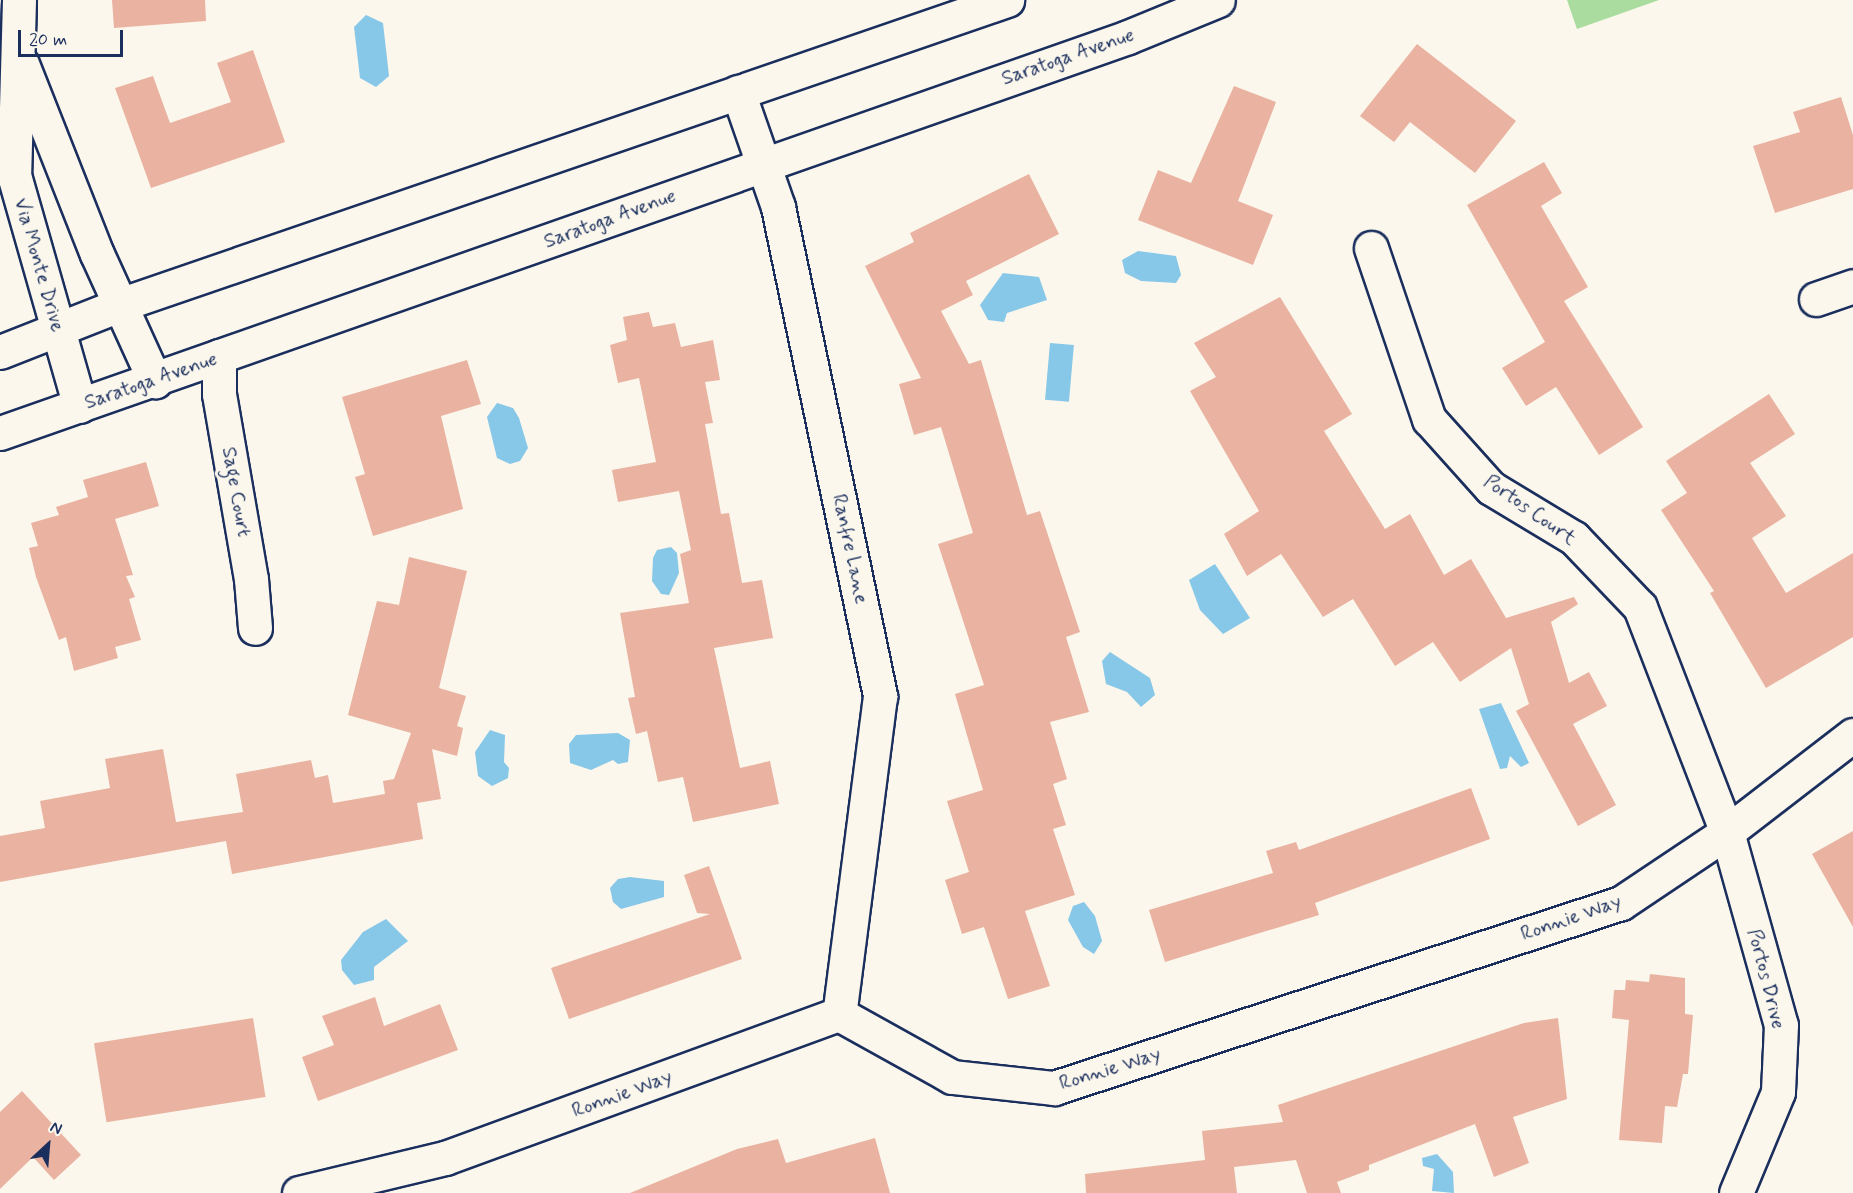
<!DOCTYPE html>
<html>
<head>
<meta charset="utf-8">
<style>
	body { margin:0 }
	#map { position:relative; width:1853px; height:1193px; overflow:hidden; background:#fbf7ec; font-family:Mynerve,sans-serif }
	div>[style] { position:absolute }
	.green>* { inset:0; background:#a9dc9e }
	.water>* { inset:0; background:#87c7e8; transform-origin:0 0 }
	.building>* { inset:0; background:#eab2a0; transform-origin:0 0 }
	.roads { filter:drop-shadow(2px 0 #1b2f5e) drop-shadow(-2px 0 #1b2f5e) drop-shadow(0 2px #1b2f5e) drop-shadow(0 -2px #1b2f5e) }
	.minor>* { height:33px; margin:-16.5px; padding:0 16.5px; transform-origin:16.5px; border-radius:16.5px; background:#fbf7ec }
	.primary>* { height:33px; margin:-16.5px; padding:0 16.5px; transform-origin:16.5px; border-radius:16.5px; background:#fbf7ec }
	span { translate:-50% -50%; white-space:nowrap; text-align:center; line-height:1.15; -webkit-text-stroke:6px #fbf7ec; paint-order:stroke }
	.street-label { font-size:20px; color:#1b2f5e }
	.north { position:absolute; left:18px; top:1115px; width:60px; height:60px; -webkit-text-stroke:4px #fbf7ec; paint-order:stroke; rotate:26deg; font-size:16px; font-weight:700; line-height:24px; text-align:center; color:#1b2f5e }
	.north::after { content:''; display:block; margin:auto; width:21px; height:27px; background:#1b2f5e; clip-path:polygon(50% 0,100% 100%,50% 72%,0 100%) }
	.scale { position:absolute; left:18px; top:30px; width:105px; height:27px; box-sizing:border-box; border:3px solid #1b2f5e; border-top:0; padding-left:8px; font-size:18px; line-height:21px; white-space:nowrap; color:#1b2f5e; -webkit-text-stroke:4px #fbf7ec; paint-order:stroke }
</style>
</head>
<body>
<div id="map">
	<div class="green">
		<div style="clip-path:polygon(1567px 0,1659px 0,1577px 29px)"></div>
	</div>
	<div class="water">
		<div style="clip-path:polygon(366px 15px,383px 23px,389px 76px,376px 87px,360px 78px,354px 27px)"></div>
		<div style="clip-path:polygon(1138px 251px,1176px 256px,1181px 275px,1176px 283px,1141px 281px,1125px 273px,1122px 260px)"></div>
		<div style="clip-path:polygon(1003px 273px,1039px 277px,1047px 300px,1007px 313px,1004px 322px,988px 320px,980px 305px)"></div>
		<div style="left:1050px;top:343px;width:24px;height:57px;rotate:5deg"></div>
		<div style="clip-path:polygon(497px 403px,513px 408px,519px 418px,528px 448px,520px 461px,510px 464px,497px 458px,487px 417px)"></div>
		<div style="clip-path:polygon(671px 547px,677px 553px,679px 573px,669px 595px,661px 594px,652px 581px,653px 558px,657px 550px)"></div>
		<div style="clip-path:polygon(1215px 564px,1250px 618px,1223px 634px,1200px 610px,1189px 580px)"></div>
		<div style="clip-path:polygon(1110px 652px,1150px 678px,1155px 695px,1141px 707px,1127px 692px,1106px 684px,1102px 661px)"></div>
		<div style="clip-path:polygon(1501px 703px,1529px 763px,1521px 767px,1510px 756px,1507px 768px,1500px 769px,1479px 709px)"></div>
		<div style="clip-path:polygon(490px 730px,505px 735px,504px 762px,509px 768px,508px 778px,492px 786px,478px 776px,475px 752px)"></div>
		<div style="clip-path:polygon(618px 733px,630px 740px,628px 762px,618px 764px,613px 760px,591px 770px,570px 763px,569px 744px,576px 735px)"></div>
		<div style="clip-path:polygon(630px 877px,664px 881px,664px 897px,621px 909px,613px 902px,610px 888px,618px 879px)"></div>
		<div style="clip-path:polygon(1084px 902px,1095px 916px,1102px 941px,1094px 954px,1083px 947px,1068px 920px,1073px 906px)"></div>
		<div style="clip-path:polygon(386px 919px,408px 941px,374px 967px,374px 980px,354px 985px,342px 970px,341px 960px,363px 932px)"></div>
		<div style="clip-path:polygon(1437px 1154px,1453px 1172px,1454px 1193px,1432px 1191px,1434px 1169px,1423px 1166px,1422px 1158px)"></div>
	</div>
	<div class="building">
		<div style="clip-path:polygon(112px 0,205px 0,206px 21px,114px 28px)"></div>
		<div style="clip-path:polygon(1417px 44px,1516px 121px,1475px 173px,1410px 122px,1394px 142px,1360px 116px)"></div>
		<div style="clip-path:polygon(253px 50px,285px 142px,151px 188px,115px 88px,153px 76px,170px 123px,231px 102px,217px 63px)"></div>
		<div style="clip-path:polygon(1234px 86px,1276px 102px,1238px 201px,1273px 215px,1253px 265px,1138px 220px,1158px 170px,1191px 183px)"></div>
		<div style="clip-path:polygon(1841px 97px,1853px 135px,1853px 189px,1775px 213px,1753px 146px,1800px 132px,1793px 112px)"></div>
		<div style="clip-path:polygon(1544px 162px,1562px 193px,1541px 206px,1588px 287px,1564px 301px,1643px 427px,1599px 455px,1556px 387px,1526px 406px,1502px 368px,1545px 342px,1467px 205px)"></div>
		<div style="clip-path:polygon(1029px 174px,1059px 234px,966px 281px,973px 295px,941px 311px,969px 364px,981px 360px,1027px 515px,1040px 511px,1080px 632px,1066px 637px,1089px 712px,1050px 722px,1067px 779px,1053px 784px,1066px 825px,1053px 829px,1075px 895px,1025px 911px,1050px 986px,1008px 999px,984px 927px,962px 934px,945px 880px,969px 872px,947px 801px,983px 790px,955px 694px,984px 685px,938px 544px,973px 533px,941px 427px,914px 435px,899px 384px,921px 378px,865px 266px,914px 242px,910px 233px)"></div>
		<div style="clip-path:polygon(1280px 297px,1352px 414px,1324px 431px,1385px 529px,1410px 514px,1444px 575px,1471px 559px,1506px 618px,1574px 597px,1578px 604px,1551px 622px,1569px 683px,1589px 672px,1607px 706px,1573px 724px,1616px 805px,1578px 826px,1516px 711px,1529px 704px,1511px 648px,1460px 682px,1433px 642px,1395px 666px,1353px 599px,1323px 617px,1281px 554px,1247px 576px,1224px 534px,1259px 511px,1190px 391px,1216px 377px,1194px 343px)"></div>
		<div style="clip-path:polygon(649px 312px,653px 327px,675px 323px,681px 347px,713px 340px,720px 380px,705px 382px,713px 423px,705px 424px,721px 514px,729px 513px,742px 583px,762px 580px,773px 638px,714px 648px,740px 768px,770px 761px,779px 804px,693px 822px,683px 777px,658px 782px,647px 731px,636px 734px,628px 698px,635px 697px,620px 613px,689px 603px,680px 554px,691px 550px,679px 491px,618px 502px,612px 470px,656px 462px,639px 378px,618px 383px,610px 345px,627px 340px,623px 317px)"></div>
		<div style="clip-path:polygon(467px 360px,481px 404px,441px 416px,463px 509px,373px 536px,355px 477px,365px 474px,342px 397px)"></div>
		<div style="clip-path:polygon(1769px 394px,1795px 434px,1750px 463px,1786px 516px,1752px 538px,1786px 593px,1853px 553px,1853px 637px,1766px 688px,1710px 593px,1714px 591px,1661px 510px,1687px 493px,1666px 461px)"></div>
		<div style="clip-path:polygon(146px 462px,159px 506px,115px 519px,133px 575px,126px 576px,135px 597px,129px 599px,141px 640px,115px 647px,118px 658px,74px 671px,66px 637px,59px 640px,36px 577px,29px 548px,38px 546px,31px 523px,59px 515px,56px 507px,88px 497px,83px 480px)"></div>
		<div style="clip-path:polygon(409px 557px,467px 571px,439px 688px,466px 696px,457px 726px,463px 728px,457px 756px,432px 749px,441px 799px,417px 803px,423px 839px,232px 874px,226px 841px,0 882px,0 836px,45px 828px,40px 801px,110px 788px,105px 759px,163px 749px,176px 822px,243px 812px,236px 774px,311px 760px,315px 778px,328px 775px,333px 803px,385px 794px,383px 781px,394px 779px,411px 733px,348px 715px,377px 601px,399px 605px)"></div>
		<div style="clip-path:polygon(1471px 788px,1490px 839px,1315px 903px,1319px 915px,1165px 962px,1149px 910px,1273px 873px,1266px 851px,1296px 842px,1299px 850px)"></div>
		<div style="clip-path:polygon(1853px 831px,1853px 927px,1812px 854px)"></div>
		<div style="clip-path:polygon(709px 866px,742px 959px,569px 1019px,551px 968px,710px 914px,697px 913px,684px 875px)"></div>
		<div style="clip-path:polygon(1650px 974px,1685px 978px,1685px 1014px,1693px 1015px,1688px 1074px,1683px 1074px,1677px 1107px,1665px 1106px,1662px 1143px,1619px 1140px,1629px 1020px,1612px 1018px,1614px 990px,1625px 990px,1626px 980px,1649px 982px)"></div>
		<div style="clip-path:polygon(375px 997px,384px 1026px,440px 1004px,458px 1050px,318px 1101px,302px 1057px,334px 1045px,322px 1016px)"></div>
		<div style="left:253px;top:1018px;width:80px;height:161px;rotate:81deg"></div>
		<div style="clip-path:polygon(1558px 1018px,1567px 1099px,1513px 1117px,1529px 1163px,1494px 1177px,1475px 1124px,1369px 1165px,1369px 1170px,1337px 1182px,1341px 1193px,1307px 1193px,1296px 1160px,1234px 1167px,1237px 1193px,1086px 1193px,1085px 1174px,1205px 1160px,1202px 1131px,1283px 1122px,1278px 1105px,1524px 1023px)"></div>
		<div style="clip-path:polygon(22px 1091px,81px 1155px,54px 1180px,33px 1157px,0 1189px,0 1112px)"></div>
		<div style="clip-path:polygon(875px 1138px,890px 1193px,630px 1193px,737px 1149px,778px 1139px,786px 1163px)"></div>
	</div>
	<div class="roads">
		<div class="minor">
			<div style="left:19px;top:0;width:175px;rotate:91.6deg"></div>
			<div style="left:14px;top:175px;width:240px;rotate:74.1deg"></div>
			<div style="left:22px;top:64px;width:204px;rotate:68.5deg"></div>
			<div style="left:97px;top:254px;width:140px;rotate:65.5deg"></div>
			<div style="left:738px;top:92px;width:122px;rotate:70.8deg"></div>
			<div style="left:778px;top:207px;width:500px;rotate:78.2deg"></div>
			<div style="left:880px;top:696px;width:321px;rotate:97.3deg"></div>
			<div style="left:1371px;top:248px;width:181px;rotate:71.3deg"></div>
			<div style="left:1429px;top:419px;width:93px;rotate:48.1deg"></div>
			<div style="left:1491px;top:488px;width:97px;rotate:31.1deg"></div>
			<div style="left:1574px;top:538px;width:95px;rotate:46.3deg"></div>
			<div style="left:1640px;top:607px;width:241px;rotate:68.9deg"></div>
			<div style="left:1727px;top:832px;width:200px;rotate:74.4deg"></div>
			<div style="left:1781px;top:1025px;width:67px;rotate:92.6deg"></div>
			<div style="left:1778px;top:1092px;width:109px;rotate:112.6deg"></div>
			<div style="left:1816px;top:299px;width:39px;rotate:-19deg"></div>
			<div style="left:219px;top:356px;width:38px;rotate:90deg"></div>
			<div style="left:219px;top:394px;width:188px;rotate:80.2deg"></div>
			<div style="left:251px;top:579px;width:49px;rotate:85.3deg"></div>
			<div style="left:299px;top:1193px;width:150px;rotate:-13.5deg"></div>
			<div style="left:445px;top:1158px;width:419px;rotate:-20.1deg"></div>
			<div style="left:839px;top:1014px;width:129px;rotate:29.1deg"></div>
			<div style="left:952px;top:1077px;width:103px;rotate:6.2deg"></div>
			<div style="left:1054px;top:1088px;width:596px;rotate:-18.07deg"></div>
			<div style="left:1621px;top:903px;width:128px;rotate:-33.8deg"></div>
			<div style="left:1727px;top:832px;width:159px;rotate:-37.6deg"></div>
		</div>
		<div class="primary">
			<div style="left:0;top:352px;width:131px;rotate:-21.5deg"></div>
			<div style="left:122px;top:304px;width:936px;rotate:-18.96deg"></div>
			<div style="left:0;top:433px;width:1195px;rotate:-19.34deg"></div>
			<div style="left:1128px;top:37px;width:97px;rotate:-22.3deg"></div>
		</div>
	</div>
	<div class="street-label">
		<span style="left:1068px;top:57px;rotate:-19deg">Saratoga Avenue</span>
		<span style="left:610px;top:219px;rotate:-20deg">Saratoga Avenue</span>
		<span style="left:39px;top:265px;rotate:74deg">Via Monte Drive</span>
		<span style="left:151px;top:381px;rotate:-19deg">Saratoga Avenue</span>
		<span style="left:236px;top:492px;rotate:80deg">Sage Court</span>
		<span style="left:1530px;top:510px;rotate:35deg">Portos Court</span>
		<span style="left:850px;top:549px;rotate:78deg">Ranfre Lane</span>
		<span style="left:1571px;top:918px;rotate:-19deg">Ronnie Way</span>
		<span style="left:1766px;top:979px;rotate:76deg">Portos Drive</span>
		<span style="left:1110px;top:1069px;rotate:-17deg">Ronnie Way</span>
		<span style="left:622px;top:1094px;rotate:-20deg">Ronnie Way</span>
	</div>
	<div class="north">N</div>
	<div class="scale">20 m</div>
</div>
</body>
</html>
